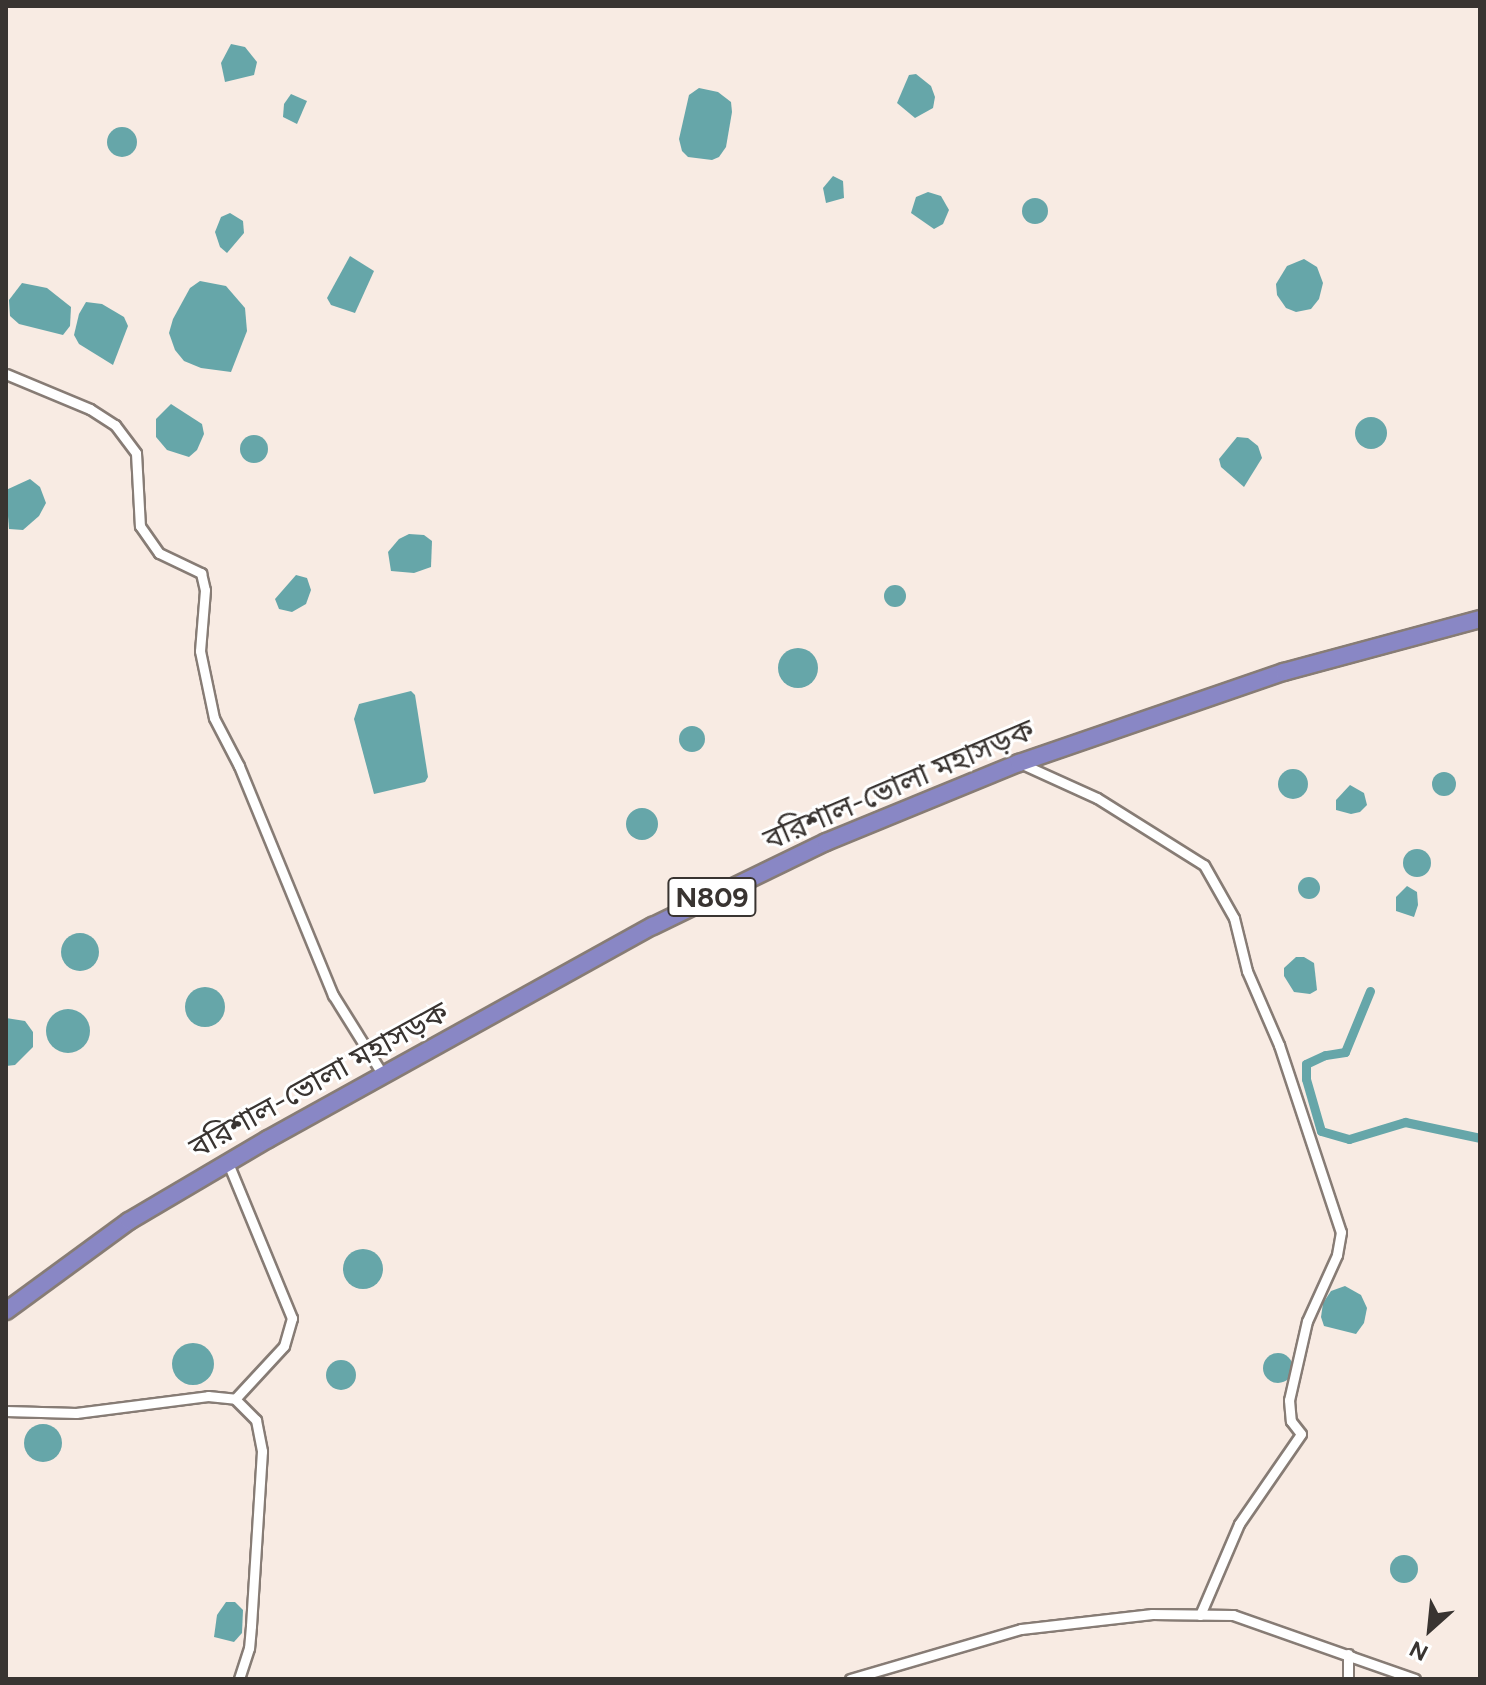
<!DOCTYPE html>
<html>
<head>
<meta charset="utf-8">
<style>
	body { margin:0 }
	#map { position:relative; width:1486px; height:1685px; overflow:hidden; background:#f8ebe3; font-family:Figtree,"Noto Sans Bengali",sans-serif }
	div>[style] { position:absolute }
	.water>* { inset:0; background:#66a6a9 }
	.round { border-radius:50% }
	.canal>* { height:9px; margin:-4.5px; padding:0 4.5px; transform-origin:4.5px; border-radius:4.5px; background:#66a6a9 }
	.roads { filter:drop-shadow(2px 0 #877c75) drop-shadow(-2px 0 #877c75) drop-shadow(0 2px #877c75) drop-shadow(0 -2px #877c75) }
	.street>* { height:9px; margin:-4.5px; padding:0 4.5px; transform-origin:4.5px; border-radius:4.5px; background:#fff }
	.highway>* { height:16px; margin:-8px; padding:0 8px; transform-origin:8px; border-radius:8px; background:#8987c5 }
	span { translate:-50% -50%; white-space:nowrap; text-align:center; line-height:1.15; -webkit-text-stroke:6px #fff; paint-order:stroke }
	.shield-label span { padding:2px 6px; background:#fff; border:2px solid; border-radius:6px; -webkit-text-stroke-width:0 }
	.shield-label { font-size:28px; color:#393431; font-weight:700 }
	.street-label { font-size:30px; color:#393431 }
	.frame { position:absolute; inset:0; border:8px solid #393431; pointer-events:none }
	.north { position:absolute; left:1390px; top:1589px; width:80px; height:80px; -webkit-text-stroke:6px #fff; paint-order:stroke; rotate:207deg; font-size:22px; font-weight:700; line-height:32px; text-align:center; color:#393431 }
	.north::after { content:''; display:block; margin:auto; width:28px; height:36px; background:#393431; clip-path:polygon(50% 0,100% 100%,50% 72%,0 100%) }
</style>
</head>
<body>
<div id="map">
	<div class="water">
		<div style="clip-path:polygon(231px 44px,245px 47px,257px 62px,254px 75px,225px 82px,221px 63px)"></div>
		<div style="clip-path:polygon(916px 74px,931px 86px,935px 97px,933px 108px,915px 118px,897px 103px,909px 75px)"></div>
		<div style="clip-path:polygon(699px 88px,718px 92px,731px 102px,732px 112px,726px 147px,719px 157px,712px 160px,688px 157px,682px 151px,679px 139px,689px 95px)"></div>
		<div style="clip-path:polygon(291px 94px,307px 101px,297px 124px,283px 117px,284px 104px)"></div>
		<div class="round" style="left:107px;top:127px;width:30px;height:30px"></div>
		<div style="clip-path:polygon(833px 176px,843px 181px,844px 198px,826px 203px,823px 188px)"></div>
		<div style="clip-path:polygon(928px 192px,941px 196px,949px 210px,943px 224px,934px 229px,911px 213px,916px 197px)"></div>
		<div class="round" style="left:1022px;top:198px;width:26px;height:26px"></div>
		<div style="clip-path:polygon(230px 213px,243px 221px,244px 233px,227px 253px,220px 247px,215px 232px,221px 217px)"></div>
		<div style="clip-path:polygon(350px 256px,374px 271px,355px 313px,331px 305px,327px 298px)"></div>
		<div style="clip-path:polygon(1304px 259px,1317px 267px,1323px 283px,1319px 299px,1311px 309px,1296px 312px,1286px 308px,1277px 295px,1276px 284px,1287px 266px)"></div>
		<div style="clip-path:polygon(200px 281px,226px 286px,245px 308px,247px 331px,231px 372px,201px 368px,184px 361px,175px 350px,169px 333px,173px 319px,190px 288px)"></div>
		<div style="clip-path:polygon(22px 283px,47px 288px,71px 307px,70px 326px,63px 335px,19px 324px,10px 316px,9px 300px)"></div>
		<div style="clip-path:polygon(86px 302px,102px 304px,124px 317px,128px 326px,113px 365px,79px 344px,74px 335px,79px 314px)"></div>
		<div style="clip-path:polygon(171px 404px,202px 424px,204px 434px,197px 450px,189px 457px,167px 450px,156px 437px,156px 419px)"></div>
		<div class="round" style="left:1355px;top:417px;width:32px;height:32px"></div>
		<div class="round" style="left:240px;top:435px;width:28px;height:28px"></div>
		<div style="clip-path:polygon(1237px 437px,1248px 438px,1258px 446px,1262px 458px,1244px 487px,1221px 467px,1219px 459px)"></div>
		<div style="clip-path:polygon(30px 479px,40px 487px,46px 503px,39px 516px,23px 530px,9px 529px,6px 490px)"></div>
		<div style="clip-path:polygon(409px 534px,424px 535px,432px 541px,431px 567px,414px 573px,391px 571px,388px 552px,399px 539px)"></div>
		<div style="clip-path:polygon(296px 575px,307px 578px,311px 590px,306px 604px,292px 612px,279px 609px,275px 599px)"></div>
		<div class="round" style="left:884px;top:585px;width:22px;height:22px"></div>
		<div class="round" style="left:778px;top:648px;width:40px;height:40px"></div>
		<div style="clip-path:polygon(411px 691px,415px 695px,428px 777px,425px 782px,374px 794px,354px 719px,359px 704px)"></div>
		<div class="round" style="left:679px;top:726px;width:26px;height:26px"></div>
		<div class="round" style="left:1278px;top:769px;width:30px;height:30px"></div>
		<div class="round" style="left:1432px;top:772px;width:24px;height:24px"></div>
		<div style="clip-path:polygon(1350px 785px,1364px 793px,1367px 805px,1360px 812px,1351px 814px,1336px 810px,1336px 800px)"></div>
		<div class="round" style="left:626px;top:808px;width:32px;height:32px"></div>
		<div class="round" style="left:1403px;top:849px;width:28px;height:28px"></div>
		<div class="round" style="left:1298px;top:877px;width:22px;height:22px"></div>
		<div style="clip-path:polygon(1407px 886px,1417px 892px,1418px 905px,1414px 917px,1396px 911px,1396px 897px)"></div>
		<div class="round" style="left:61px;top:933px;width:38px;height:38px"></div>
		<div style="clip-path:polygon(1296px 957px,1304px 957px,1314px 963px,1317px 990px,1310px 994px,1294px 992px,1284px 976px,1284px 968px)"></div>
		<div class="round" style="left:185px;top:987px;width:40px;height:40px"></div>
		<div class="round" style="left:46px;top:1009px;width:44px;height:44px"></div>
		<div style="clip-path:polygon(6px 1018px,25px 1021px,33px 1032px,33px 1047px,15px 1065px,6px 1066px)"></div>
		<div class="round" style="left:343px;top:1249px;width:40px;height:40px"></div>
		<div style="clip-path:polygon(1345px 1286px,1361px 1295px,1367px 1308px,1364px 1323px,1356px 1334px,1324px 1326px,1321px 1317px,1323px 1303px,1331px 1291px)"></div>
		<div class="round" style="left:172px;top:1343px;width:42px;height:42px"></div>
		<div class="round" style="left:1263px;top:1353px;width:30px;height:30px"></div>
		<div class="round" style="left:326px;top:1360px;width:30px;height:30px"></div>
		<div class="round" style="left:24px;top:1424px;width:38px;height:38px"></div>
		<div class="round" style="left:1390px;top:1555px;width:28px;height:28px"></div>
		<div style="clip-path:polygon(226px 1602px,235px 1602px,243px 1610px,242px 1633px,234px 1642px,214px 1637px,217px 1615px)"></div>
	</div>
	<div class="canal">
		<div style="left:1370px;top:991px;width:66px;rotate:112.3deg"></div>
		<div style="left:1345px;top:1052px;width:20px;rotate:171deg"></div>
		<div style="left:1325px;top:1055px;width:21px;rotate:155deg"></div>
		<div style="left:1306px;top:1064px;width:15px;rotate:90deg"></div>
		<div style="left:1306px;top:1079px;width:54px;rotate:73.9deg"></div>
		<div style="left:1321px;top:1131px;width:29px;rotate:16deg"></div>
		<div style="left:1349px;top:1139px;width:59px;rotate:-16.9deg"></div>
		<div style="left:1405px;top:1122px;width:77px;rotate:12deg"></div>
	</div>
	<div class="roads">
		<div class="street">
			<div style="left:6px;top:374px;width:91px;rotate:22.6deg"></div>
			<div style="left:90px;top:409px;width:30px;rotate:33deg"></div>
			<div style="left:115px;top:425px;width:35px;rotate:53deg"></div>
			<div style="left:136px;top:453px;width:73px;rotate:86.9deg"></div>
			<div style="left:140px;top:526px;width:33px;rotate:55deg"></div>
			<div style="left:159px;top:553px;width:47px;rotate:25.5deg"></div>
			<div style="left:201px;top:573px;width:17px;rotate:77deg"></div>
			<div style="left:205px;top:590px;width:61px;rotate:94.7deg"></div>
			<div style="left:200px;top:651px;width:68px;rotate:78.2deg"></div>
			<div style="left:214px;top:718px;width:54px;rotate:62.5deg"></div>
			<div style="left:239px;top:766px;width:248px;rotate:67.7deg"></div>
			<div style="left:333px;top:995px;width:94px;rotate:58deg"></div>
			<div style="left:1022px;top:764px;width:82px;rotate:24.4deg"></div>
			<div style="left:1097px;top:798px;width:126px;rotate:32.1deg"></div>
			<div style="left:1204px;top:865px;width:61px;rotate:60.5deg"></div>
			<div style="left:1234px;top:918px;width:55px;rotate:76.2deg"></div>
			<div style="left:1247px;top:971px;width:81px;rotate:66.6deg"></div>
			<div style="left:1279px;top:1045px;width:197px;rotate:71.7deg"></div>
			<div style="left:1341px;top:1232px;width:23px;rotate:100deg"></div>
			<div style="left:1337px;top:1255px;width:72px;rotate:114.4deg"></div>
			<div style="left:1307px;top:1321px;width:81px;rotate:102.8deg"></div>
			<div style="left:1289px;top:1400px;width:21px;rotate:85deg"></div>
			<div style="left:1291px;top:1421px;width:16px;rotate:52deg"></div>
			<div style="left:1301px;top:1434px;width:109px;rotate:124.6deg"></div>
			<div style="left:1239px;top:1524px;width:99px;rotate:113.2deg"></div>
			<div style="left:228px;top:1163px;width:168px;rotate:67.6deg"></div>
			<div style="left:292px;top:1318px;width:29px;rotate:106deg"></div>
			<div style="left:284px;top:1346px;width:72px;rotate:132.8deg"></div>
			<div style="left:6px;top:1411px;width:70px;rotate:1.6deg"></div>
			<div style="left:76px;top:1413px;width:133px;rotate:-7.3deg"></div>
			<div style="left:208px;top:1396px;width:27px;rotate:6deg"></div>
			<div style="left:235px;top:1399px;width:30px;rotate:45deg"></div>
			<div style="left:256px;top:1420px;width:32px;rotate:79deg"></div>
			<div style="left:262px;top:1451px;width:175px;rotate:93.6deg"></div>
			<div style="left:251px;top:1626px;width:22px;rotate:95deg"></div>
			<div style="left:249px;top:1648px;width:33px;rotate:108deg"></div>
			<div style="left:1348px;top:1654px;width:25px;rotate:90deg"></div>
			<div style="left:850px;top:1679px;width:178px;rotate:-16.3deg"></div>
			<div style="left:1021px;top:1629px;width:132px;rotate:-6.5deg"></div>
			<div style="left:1152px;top:1614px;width:81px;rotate:0.7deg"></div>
			<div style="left:1233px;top:1615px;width:193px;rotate:19.4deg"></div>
		</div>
		<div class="highway">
			<div style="left:6px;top:1311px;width:152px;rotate:-36.2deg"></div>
			<div style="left:129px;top:1221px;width:161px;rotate:-30.5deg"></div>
			<div style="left:268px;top:1139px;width:440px;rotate:-29deg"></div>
			<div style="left:653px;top:926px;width:192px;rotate:-25.9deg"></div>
			<div style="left:826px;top:842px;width:209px;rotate:-22.3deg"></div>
			<div style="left:1019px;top:763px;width:280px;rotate:-19deg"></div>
			<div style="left:1284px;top:672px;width:203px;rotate:-15.1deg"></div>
		</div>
	</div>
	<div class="shield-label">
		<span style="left:712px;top:897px">N809</span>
	</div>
	<div class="street-label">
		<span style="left:899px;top:785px;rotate:-23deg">বরিশাল-ভোলা মহাসড়ক</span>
		<span style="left:319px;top:1080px;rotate:-29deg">বরিশাল-ভোলা মহাসড়ক</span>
	</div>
	<div class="frame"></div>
	<div class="north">N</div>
</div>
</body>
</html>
